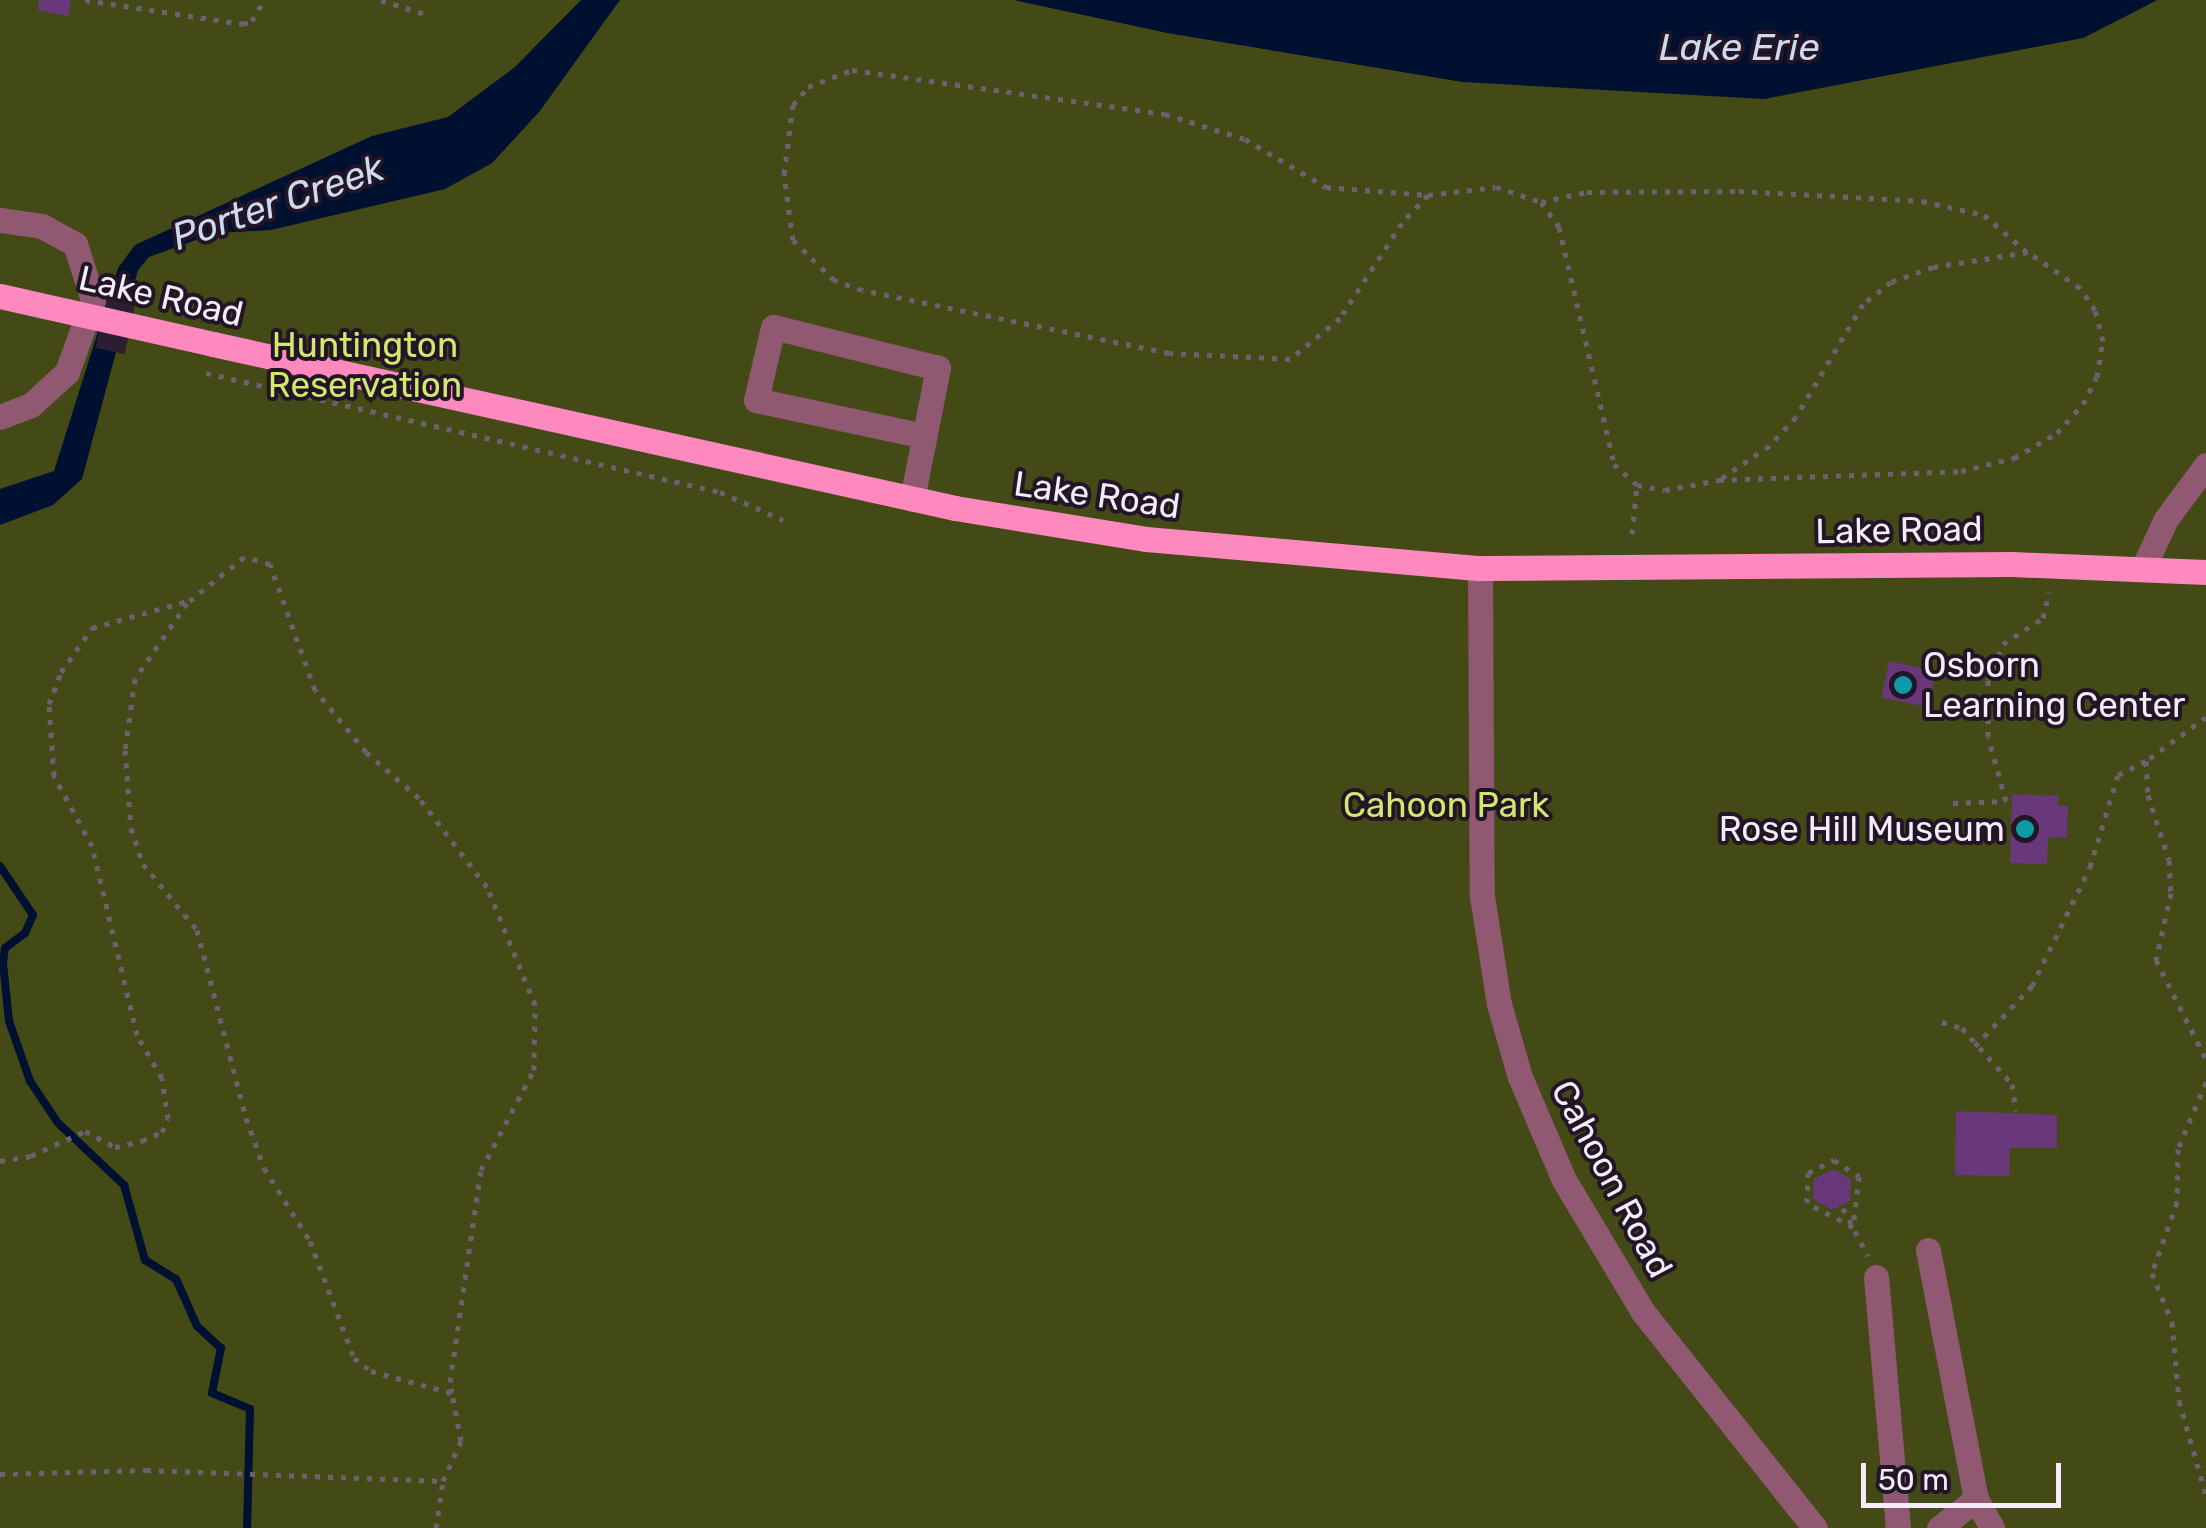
<!DOCTYPE html>
<html>
<head>
<meta charset="utf-8">
<style>
	body { margin:0 }
	#map { position:relative; width:2206px; height:1528px; overflow:hidden; background:#2b1e30; font-family:Rubik,sans-serif }
	div>[style] { position:absolute }
	.green>* { inset:0; background:#434a16 }
	.water>* { inset:0; background:#001030 }
	.pier>* { inset:0; background:#2b1e30; transform-origin:0 0 }
	.stream>* { height:8px; margin:-4px; padding:0 4px; transform-origin:4px; border-radius:4px; background:#001030 }
	.building>* { inset:0; background:#69387a; transform-origin:0 0 }
	.path>* { height:5px; margin-top:-2.5px; transform-origin:0; background:repeating-linear-gradient(90deg,#6d6171 0 5px,transparent 0 13px) }
	.minor>* { height:25px; margin:-12.5px; padding:0 12.5px; transform-origin:12.5px; border-radius:12.5px; background:#905871 }
	.major>* { height:25px; margin:-12.5px; padding:0 12.5px; transform-origin:12.5px; border-radius:12.5px; background:#fd89bf }
	.major-bridge>* { height:25px; margin:-12.5px; padding:0 12.5px; transform-origin:12.5px; border-radius:12.5px; background:#fd89bf }
	.dots>* { width:28px; height:28px; translate:-50% -50%; box-sizing:border-box; border:5px solid #211526; border-radius:50% }
	span { translate:-50% -50%; white-space:nowrap; text-align:center; line-height:1.15; -webkit-text-stroke:8px #211526; paint-order:stroke }
	.street-label { font-size:35px; color:#f4ecf8 }
	.park-label { font-size:35px; color:#d3e76d }
	.poi-label { font-size:35px; color:#f4ecf8 }
	.left { translate:0 -50%; text-align:left }
	.right { translate:-100% -50%; text-align:right }
	.water-label { font-size:38px; color:#cddaed; font-style:italic }
	.scale { position:absolute; left:1861px; top:1463px; width:200px; height:45px; box-sizing:border-box; border:5px solid #f4ecf8; border-top:0; padding-left:12px; font-size:30px; line-height:35px; white-space:nowrap; color:#f4ecf8; -webkit-text-stroke:8px #211526; paint-order:stroke }
</style>
</head>
<body>
<div id="map">
	<div class="green">
		<div style="clip-path:polygon(0 0,1014px 0,1168px 33px,1463px 82px,2083px 38px,2157px 0,2206px 0,2206px 1528px,0 1528px)"></div>
	</div>
	<div class="water">
		<div style="clip-path:polygon(581px 0,620px 0,539px 112px,492px 163px,445px 189px,271px 230px,215px 233px,149px 257px,138px 270px,82px 479px,53px 505px,0 525px,0 489px,54px 471px,118px 268px,135px 245px,372px 136px,448px 117px,515px 67px)"></div>
		<div style="clip-path:polygon(1014px 0,2157px 0,2083px 38px,1764px 99px,1463px 82px,1168px 33px)"></div>
	</div>
	<div class="pier">
		<div style="left:108px;top:288px;width:30px;height:61px;rotate:12deg"></div>
	</div>
	<div class="stream">
		<div style="left:0;top:866px;width:59px;rotate:56deg"></div>
		<div style="left:33px;top:915px;width:20px;rotate:114deg"></div>
		<div style="left:25px;top:933px;width:25px;rotate:143deg"></div>
		<div style="left:5px;top:948px;width:15px;rotate:98deg"></div>
		<div style="left:3px;top:963px;width:58px;rotate:84.1deg"></div>
		<div style="left:9px;top:1021px;width:64px;rotate:70.7deg"></div>
		<div style="left:30px;top:1081px;width:50px;rotate:56.3deg"></div>
		<div style="left:58px;top:1123px;width:91px;rotate:43.2deg"></div>
		<div style="left:124px;top:1185px;width:78px;rotate:74.4deg"></div>
		<div style="left:145px;top:1260px;width:36px;rotate:32deg"></div>
		<div style="left:176px;top:1279px;width:51px;rotate:65.9deg"></div>
		<div style="left:197px;top:1326px;width:33px;rotate:43deg"></div>
		<div style="left:221px;top:1348px;width:46px;rotate:101.3deg"></div>
		<div style="left:212px;top:1393px;width:41px;rotate:22.8deg"></div>
		<div style="left:250px;top:1409px;width:119px;rotate:91.4deg"></div>
	</div>
	<div class="building">
		<div style="clip-path:polygon(39px 0,71px 0,68px 16px,38px 10px)"></div>
		<div style="left:1889px;top:661px;width:48px;height:37px;rotate:12deg"></div>
		<div style="clip-path:polygon(2012px 794px,2059px 796px,2058px 806px,2068px 806px,2067px 838px,2048px 837px,2047px 864px,2010px 863px)"></div>
		<div style="clip-path:polygon(1956px 1111px,2057px 1115px,2057px 1148px,2010px 1148px,2009px 1176px,1955px 1175px)"></div>
		<div style="clip-path:polygon(1834px 1169px,1851px 1180px,1850px 1201px,1832px 1210px,1813px 1199px,1814px 1179px)"></div>
	</div>
	<div class="path">
		<div style="left:85px;top:0;width:160px;rotate:8.6deg"></div>
		<div style="left:243px;top:24px;width:9px;rotate:-18deg"></div>
		<div style="left:252px;top:21px;width:24px;rotate:-60deg"></div>
		<div style="left:381px;top:0;width:52px;rotate:17.7deg"></div>
		<div style="left:852px;top:70px;width:316px;rotate:8deg"></div>
		<div style="left:1165px;top:114px;width:84px;rotate:17.4deg"></div>
		<div style="left:1245px;top:139px;width:94px;rotate:30.7deg"></div>
		<div style="left:1326px;top:187px;width:102px;rotate:4.5deg"></div>
		<div style="left:1428px;top:195px;width:38px;rotate:133deg"></div>
		<div style="left:1402px;top:223px;width:113px;rotate:123.1deg"></div>
		<div style="left:1340px;top:318px;width:65px;rotate:140.6deg"></div>
		<div style="left:1290px;top:359px;width:121px;rotate:-177.2deg"></div>
		<div style="left:1169px;top:353px;width:313px;rotate:-168.4deg"></div>
		<div style="left:862px;top:290px;width:30px;rotate:-160deg"></div>
		<div style="left:834px;top:280px;width:57px;rotate:-135.7deg"></div>
		<div style="left:793px;top:240px;width:67px;rotate:-97.8deg"></div>
		<div style="left:784px;top:174px;width:70px;rotate:-82.6deg"></div>
		<div style="left:793px;top:105px;width:23px;rotate:-50deg"></div>
		<div style="left:808px;top:87px;width:47px;rotate:-21.1deg"></div>
		<div style="left:1428px;top:195px;width:68px;rotate:-6.7deg"></div>
		<div style="left:1496px;top:187px;width:47px;rotate:18.4deg"></div>
		<div style="left:1541px;top:202px;width:31px;rotate:54deg"></div>
		<div style="left:1559px;top:227px;width:243px;rotate:76.9deg"></div>
		<div style="left:1614px;top:464px;width:31px;rotate:42deg"></div>
		<div style="left:1637px;top:485px;width:28px;rotate:10deg"></div>
		<div style="left:1665px;top:490px;width:55px;rotate:-10.5deg"></div>
		<div style="left:1719px;top:480px;width:242px;rotate:-2.1deg"></div>
		<div style="left:1961px;top:471px;width:55px;rotate:-13.8deg"></div>
		<div style="left:2014px;top:458px;width:50px;rotate:-30.2deg"></div>
		<div style="left:2057px;top:433px;width:39px;rotate:-48deg"></div>
		<div style="left:2083px;top:404px;width:30px;rotate:-63deg"></div>
		<div style="left:2097px;top:377px;width:36px;rotate:-81deg"></div>
		<div style="left:2103px;top:341px;width:32px;rotate:-104deg"></div>
		<div style="left:2095px;top:310px;width:27px;rotate:-124deg"></div>
		<div style="left:2080px;top:288px;width:63px;rotate:-145.3deg"></div>
		<div style="left:2028px;top:252px;width:96px;rotate:171deg"></div>
		<div style="left:1933px;top:267px;width:45px;rotate:160.3deg"></div>
		<div style="left:1891px;top:282px;width:36px;rotate:142deg"></div>
		<div style="left:1863px;top:304px;width:131px;rotate:120.7deg"></div>
		<div style="left:1796px;top:417px;width:40px;rotate:133deg"></div>
		<div style="left:1769px;top:446px;width:60px;rotate:145.8deg"></div>
		<div style="left:1541px;top:202px;width:47px;rotate:-12.3deg"></div>
		<div style="left:1587px;top:192px;width:152px;rotate:-0.4deg"></div>
		<div style="left:1739px;top:191px;width:183px;rotate:3.1deg"></div>
		<div style="left:1922px;top:201px;width:64px;rotate:12.7deg"></div>
		<div style="left:1984px;top:215px;width:55px;rotate:40.6deg"></div>
		<div style="left:206px;top:373px;width:528px;rotate:13.04deg"></div>
		<div style="left:720px;top:492px;width:69px;rotate:24deg"></div>
		<div style="left:1632px;top:534px;width:49px;rotate:-84.2deg"></div>
		<div style="left:2206px;top:717px;width:74px;rotate:143.7deg"></div>
		<div style="left:2146px;top:761px;width:34px;rotate:87deg"></div>
		<div style="left:2148px;top:795px;width:68px;rotate:72.1deg"></div>
		<div style="left:2169px;top:860px;width:33px;rotate:87deg"></div>
		<div style="left:2171px;top:893px;width:69px;rotate:102.6deg"></div>
		<div style="left:2156px;top:960px;width:111px;rotate:63.2deg"></div>
		<div style="left:1953px;top:803px;width:53px;rotate:-2.2deg"></div>
		<div style="left:2006px;top:801px;width:66px;rotate:-105.7deg"></div>
		<div style="left:1988px;top:737px;width:57px;rotate:-90deg"></div>
		<div style="left:1988px;top:680px;width:39px;rotate:-67deg"></div>
		<div style="left:2003px;top:644px;width:48px;rotate:-33deg"></div>
		<div style="left:2043px;top:618px;width:27px;rotate:-77deg"></div>
		<div style="left:1942px;top:1022px;width:21px;rotate:17deg"></div>
		<div style="left:1962px;top:1028px;width:75px;rotate:48.2deg"></div>
		<div style="left:2012px;top:1084px;width:27px;rotate:82deg"></div>
		<div style="left:1975px;top:1046px;width:83px;rotate:-46.5deg"></div>
		<div style="left:2032px;top:986px;width:132px;rotate:-64deg"></div>
		<div style="left:2090px;top:867px;width:96px;rotate:-73.1deg"></div>
		<div style="left:2118px;top:775px;width:31px;rotate:-27deg"></div>
		<div style="left:2206px;top:1082px;width:73px;rotate:112.7deg"></div>
		<div style="left:2178px;top:1149px;width:53px;rotate:91.1deg"></div>
		<div style="left:2177px;top:1202px;width:75px;rotate:109.4deg"></div>
		<div style="left:2152px;top:1273px;width:53px;rotate:67.8deg"></div>
		<div style="left:2172px;top:1322px;width:79px;rotate:84.9deg"></div>
		<div style="left:2179px;top:1401px;width:98px;rotate:74deg"></div>
		<div style="left:1834px;top:1160px;width:30px;rotate:33deg"></div>
		<div style="left:1859px;top:1176px;width:51px;rotate:96.7deg"></div>
		<div style="left:1853px;top:1227px;width:52px;rotate:-152.4deg"></div>
		<div style="left:1807px;top:1203px;width:30px;rotate:-88deg"></div>
		<div style="left:1808px;top:1173px;width:29px;rotate:-27deg"></div>
		<div style="left:0;top:1161px;width:31px;rotate:-9deg"></div>
		<div style="left:31px;top:1156px;width:60px;rotate:-24.8deg"></div>
		<div style="left:85px;top:1131px;width:34px;rotate:28deg"></div>
		<div style="left:115px;top:1147px;width:28px;rotate:-13deg"></div>
		<div style="left:142px;top:1141px;width:22px;rotate:-24deg"></div>
		<div style="left:162px;top:1132px;width:14px;rotate:-65deg"></div>
		<div style="left:168px;top:1119px;width:41px;rotate:-98.3deg"></div>
		<div style="left:162px;top:1078px;width:50px;rotate:-120.2deg"></div>
		<div style="left:137px;top:1035px;width:194px;rotate:-103.4deg"></div>
		<div style="left:92px;top:846px;width:80px;rotate:-118.5deg"></div>
		<div style="left:54px;top:776px;width:72px;rotate:-94deg"></div>
		<div style="left:49px;top:704px;width:34px;rotate:-69deg"></div>
		<div style="left:61px;top:672px;width:54px;rotate:-54.8deg"></div>
		<div style="left:92px;top:628px;width:100px;rotate:-15.7deg"></div>
		<div style="left:1843px;top:1208px;width:54px;rotate:62.5deg"></div>
		<div style="left:0;top:1474px;width:146px;rotate:-1.6deg"></div>
		<div style="left:146px;top:1470px;width:297px;rotate:2.1deg"></div>
		<div style="left:436px;top:1528px;width:48px;rotate:-81.5deg"></div>
		<div style="left:443px;top:1481px;width:44px;rotate:-65.8deg"></div>
		<div style="left:461px;top:1441px;width:49px;rotate:-100.6deg"></div>
		<div style="left:452px;top:1393px;width:11px;rotate:-100deg"></div>
		<div style="left:450px;top:1382px;width:214px;rotate:-81.7deg"></div>
		<div style="left:481px;top:1170px;width:113px;rotate:-62.1deg"></div>
		<div style="left:534px;top:1070px;width:65px;rotate:-89.1deg"></div>
		<div style="left:535px;top:1005px;width:127px;rotate:-112.1deg"></div>
		<div style="left:487px;top:887px;width:112px;rotate:-127.4deg"></div>
		<div style="left:419px;top:798px;width:70px;rotate:-139deg"></div>
		<div style="left:366px;top:752px;width:80px;rotate:-129.4deg"></div>
		<div style="left:315px;top:690px;width:134px;rotate:-109.7deg"></div>
		<div style="left:270px;top:564px;width:27px;rotate:-165deg"></div>
		<div style="left:244px;top:557px;width:73px;rotate:141.1deg"></div>
		<div style="left:187px;top:603px;width:92px;rotate:124.4deg"></div>
		<div style="left:135px;top:679px;width:72px;rotate:98deg"></div>
		<div style="left:125px;top:750px;width:78px;rotate:85.6deg"></div>
		<div style="left:131px;top:828px;width:38px;rotate:72deg"></div>
		<div style="left:143px;top:864px;width:85px;rotate:50.7deg"></div>
		<div style="left:197px;top:930px;width:194px;rotate:75.4deg"></div>
		<div style="left:246px;top:1118px;width:53px;rotate:70.2deg"></div>
		<div style="left:264px;top:1168px;width:86px;rotate:57.8deg"></div>
		<div style="left:310px;top:1241px;width:125px;rotate:69.4deg"></div>
		<div style="left:354px;top:1358px;width:21px;rotate:37deg"></div>
		<div style="left:371px;top:1371px;width:84px;rotate:15.2deg"></div>
	</div>
	<div class="minor">
		<div style="left:0;top:220px;width:42px;rotate:8.1deg"></div>
		<div style="left:42px;top:226px;width:38px;rotate:29deg"></div>
		<div style="left:75px;top:244px;width:59px;rotate:72.2deg"></div>
		<div style="left:93px;top:300px;width:77px;rotate:109.9deg"></div>
		<div style="left:67px;top:372px;width:49px;rotate:137.5deg"></div>
		<div style="left:31px;top:405px;width:33px;rotate:159deg"></div>
		<div style="left:912px;top:499px;width:134px;rotate:-78.8deg"></div>
		<div style="left:938px;top:368px;width:170px;rotate:-166deg"></div>
		<div style="left:773px;top:327px;width:75px;rotate:103.1deg"></div>
		<div style="left:756px;top:400px;width:172px;rotate:12.1deg"></div>
		<div style="left:1480px;top:568px;width:328px;rotate:89.7deg"></div>
		<div style="left:1482px;top:896px;width:109px;rotate:81.1deg"></div>
		<div style="left:1499px;top:1004px;width:76px;rotate:74deg"></div>
		<div style="left:1520px;top:1077px;width:112px;rotate:66.9deg"></div>
		<div style="left:1564px;top:1180px;width:154px;rotate:59.1deg"></div>
		<div style="left:1643px;top:1312px;width:276px;rotate:51.5deg"></div>
		<div style="left:2143px;top:568px;width:54px;rotate:-64.9deg"></div>
		<div style="left:2166px;top:519px;width:67px;rotate:-53.5deg"></div>
		<div style="left:1928px;top:1250px;width:254px;rotate:79.1deg"></div>
		<div style="left:1876px;top:1277px;width:252px;rotate:85deg"></div>
		<div style="left:1939px;top:1528px;width:47px;rotate:-38.1deg"></div>
		<div style="left:1976px;top:1499px;width:33px;rotate:61deg"></div>
	</div>
	<div class="major">
		<div style="left:213px;top:344px;width:760px;rotate:12.46deg"></div>
		<div style="left:955px;top:508px;width:193px;rotate:9.2deg"></div>
		<div style="left:1146px;top:539px;width:335px;rotate:5deg"></div>
		<div style="left:1480px;top:568px;width:532px;rotate:-0.43deg"></div>
		<div style="left:2012px;top:564px;width:194px;rotate:2.4deg"></div>
	</div>
	<div class="major-bridge">
		<div style="left:0;top:296px;width:218px;rotate:12.7deg"></div>
	</div>
	<div class="dots">
		<div style="left:1903px;top:685px;background:#0f9aa8"></div>
		<div style="left:2025px;top:829px;background:#0f9aa8"></div>
	</div>
	<div class="street-label">
		<span style="left:161px;top:296px;rotate:13deg">Lake Road</span>
		<span style="left:1097px;top:495px;rotate:8deg">Lake Road</span>
		<span style="left:1899px;top:530px;rotate:-1deg">Lake Road</span>
		<span style="left:1612px;top:1179px;rotate:62deg">Cahoon Road</span>
	</div>
	<div class="park-label">
		<span style="left:365px;top:365px">Huntington<br>Reservation</span>
		<span style="left:1446px;top:805px">Cahoon Park</span>
	</div>
	<div class="poi-label">
		<span class="left" style="left:1923px;top:685px">Osborn<br>Learning Center</span>
		<span class="right" style="left:2005px;top:829px">Rose Hill Museum</span>
	</div>
	<div class="water-label">
		<span style="left:1739px;top:48px">Lake Erie</span>
		<span style="left:278px;top:203px;rotate:-19deg">Porter Creek</span>
	</div>
	<div class="scale">50 m</div>
</div>
</body>
</html>
